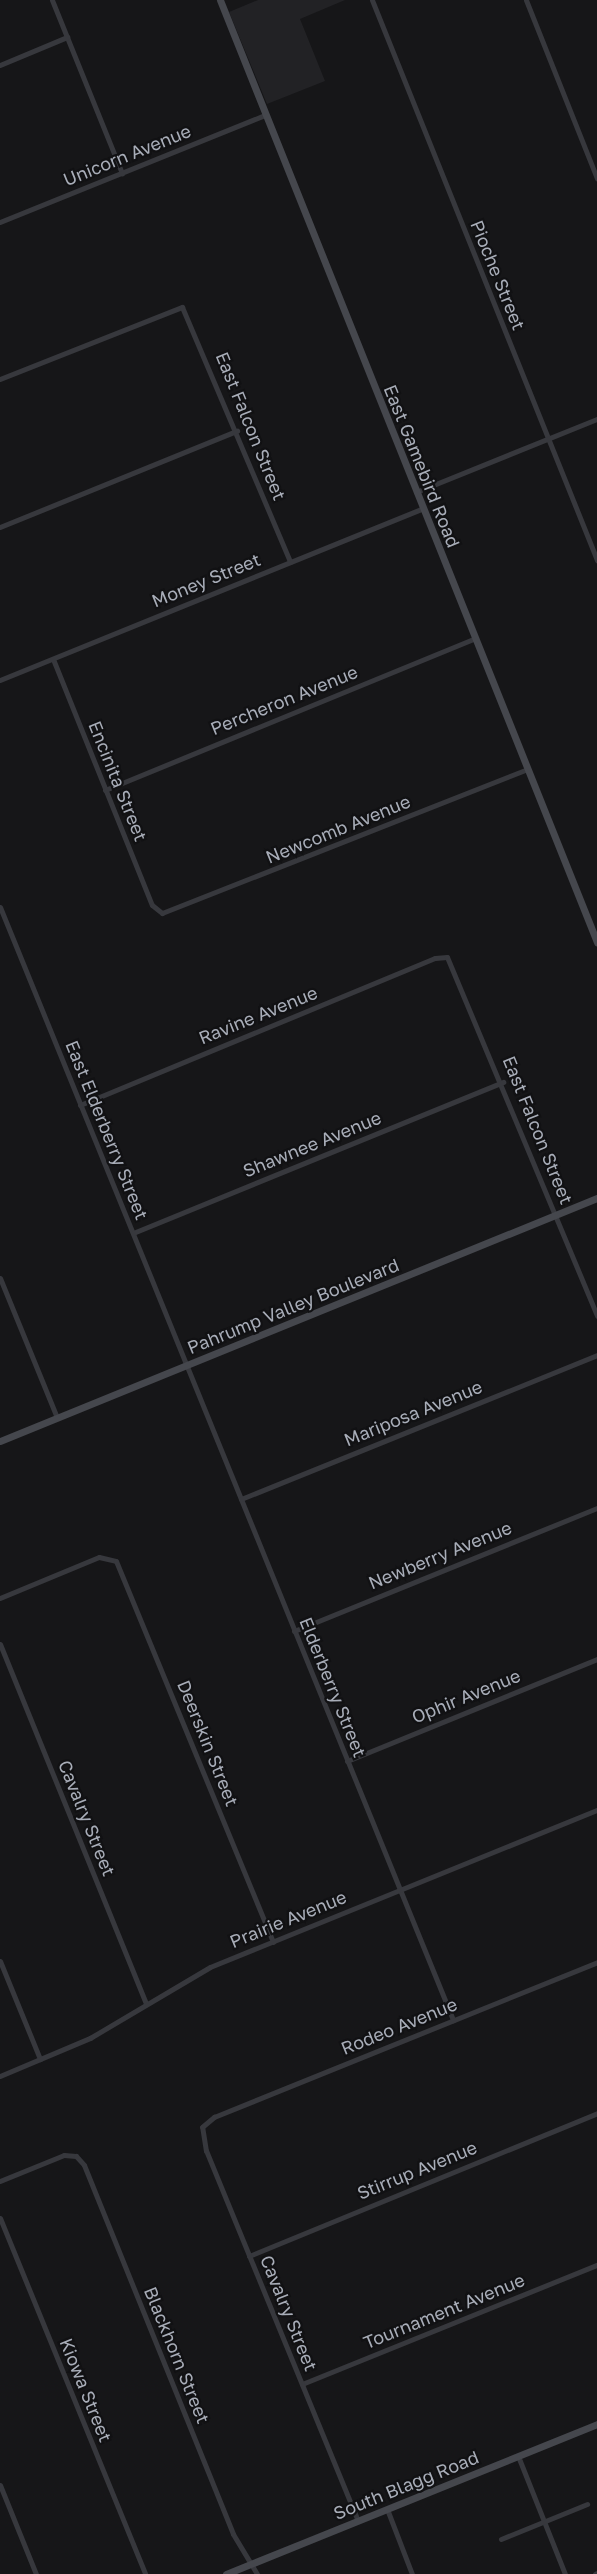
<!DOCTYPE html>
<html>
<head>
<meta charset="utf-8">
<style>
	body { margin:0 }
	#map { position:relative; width:597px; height:2574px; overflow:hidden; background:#161618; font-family:"Golos Text",sans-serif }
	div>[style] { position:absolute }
	.built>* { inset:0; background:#222225 }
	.street>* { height:5px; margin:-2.5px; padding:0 2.5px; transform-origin:2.5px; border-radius:2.5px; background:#37383d }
	.secondary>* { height:7px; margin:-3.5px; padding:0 3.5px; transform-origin:3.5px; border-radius:3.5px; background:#45474d }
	span { translate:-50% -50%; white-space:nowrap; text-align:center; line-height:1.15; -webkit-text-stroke:4.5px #111113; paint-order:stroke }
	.street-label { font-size:18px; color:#a8adb8 }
</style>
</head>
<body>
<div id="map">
	<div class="built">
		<div style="clip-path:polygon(258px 0,345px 0,300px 19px,325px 81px,267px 104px,229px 12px)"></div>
	</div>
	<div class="street">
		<div style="left:52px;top:0;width:187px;rotate:68deg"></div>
		<div style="left:372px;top:0;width:604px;rotate:68.11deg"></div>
		<div style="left:526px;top:0;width:192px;rotate:68.3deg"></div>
		<div style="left:0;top:65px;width:73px;rotate:-22.7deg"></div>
		<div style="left:0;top:222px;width:286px;rotate:-22deg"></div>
		<div style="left:0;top:379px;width:196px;rotate:-21.6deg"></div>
		<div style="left:182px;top:307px;width:277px;rotate:67deg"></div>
		<div style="left:416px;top:492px;width:195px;rotate:-22deg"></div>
		<div style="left:0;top:527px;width:256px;rotate:-22.1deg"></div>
		<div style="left:53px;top:659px;width:265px;rotate:68.1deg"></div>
		<div style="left:152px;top:905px;width:13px;rotate:39deg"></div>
		<div style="left:162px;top:913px;width:393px;rotate:-21.5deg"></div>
		<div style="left:0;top:680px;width:457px;rotate:-22.1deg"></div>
		<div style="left:105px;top:790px;width:400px;rotate:-22.3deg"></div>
		<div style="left:0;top:907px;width:1202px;rotate:67.85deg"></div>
		<div style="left:80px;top:1105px;width:384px;rotate:-22.5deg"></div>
		<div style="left:435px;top:958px;width:12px;rotate:-5deg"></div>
		<div style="left:447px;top:957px;width:389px;rotate:67.3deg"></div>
		<div style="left:133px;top:1233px;width:400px;rotate:-22.2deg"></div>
		<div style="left:0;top:1278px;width:151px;rotate:67.8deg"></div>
		<div style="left:241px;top:1499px;width:384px;rotate:-22deg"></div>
		<div style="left:0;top:1598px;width:107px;rotate:-22.5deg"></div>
		<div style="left:99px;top:1557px;width:17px;rotate:13deg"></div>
		<div style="left:116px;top:1561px;width:412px;rotate:67.6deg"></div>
		<div style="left:294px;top:1631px;width:327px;rotate:-22.1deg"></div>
		<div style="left:0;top:1644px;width:388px;rotate:67.9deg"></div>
		<div style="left:347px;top:1761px;width:270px;rotate:-22.2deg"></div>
		<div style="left:0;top:1961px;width:106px;rotate:67.8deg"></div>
		<div style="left:0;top:2076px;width:98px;rotate:-22.9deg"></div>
		<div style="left:90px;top:2038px;width:139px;rotate:-30.6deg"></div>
		<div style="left:210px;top:1967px;width:418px;rotate:-22.1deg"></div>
		<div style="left:0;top:2181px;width:69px;rotate:-22.1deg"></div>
		<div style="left:64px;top:2155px;width:12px;rotate:5deg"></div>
		<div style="left:76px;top:2156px;width:12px;rotate:48deg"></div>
		<div style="left:84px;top:2165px;width:398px;rotate:68deg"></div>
		<div style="left:233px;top:2534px;width:47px;rotate:59deg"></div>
		<div style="left:0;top:2218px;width:384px;rotate:67.8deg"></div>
		<div style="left:249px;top:2256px;width:376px;rotate:-22.3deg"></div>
		<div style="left:302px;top:2384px;width:318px;rotate:-22deg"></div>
		<div style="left:518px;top:2456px;width:127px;rotate:68.3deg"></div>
		<div style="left:0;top:2485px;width:96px;rotate:68deg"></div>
		<div style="left:387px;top:2509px;width:70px;rotate:69deg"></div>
		<div style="left:358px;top:2521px;width:400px;rotate:-112.3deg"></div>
		<div style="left:206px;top:2151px;width:24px;rotate:-99deg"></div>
		<div style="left:202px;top:2127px;width:16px;rotate:-40deg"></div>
		<div style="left:214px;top:2117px;width:413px;rotate:-22deg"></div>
		<div style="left:501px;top:2539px;width:93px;rotate:-22.1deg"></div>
		<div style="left:595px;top:2574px;width:2px;rotate:-27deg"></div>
	</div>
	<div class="secondary">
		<div style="left:220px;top:0;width:1015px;rotate:68.19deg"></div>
		<div style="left:0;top:1441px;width:645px;rotate:-22.15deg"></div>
		<div style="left:226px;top:2574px;width:400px;rotate:-22deg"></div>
	</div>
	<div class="street-label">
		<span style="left:127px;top:155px;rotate:-22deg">Unicorn Avenue</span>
		<span style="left:498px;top:275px;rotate:68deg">Pioche Street</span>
		<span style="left:251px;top:426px;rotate:68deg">East Falcon Street</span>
		<span style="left:422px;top:466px;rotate:68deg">East Gamebird Road</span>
		<span style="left:206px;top:580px;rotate:-22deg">Money Street</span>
		<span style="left:284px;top:700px;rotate:-22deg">Percheron Avenue</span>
		<span style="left:118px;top:781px;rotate:68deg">Encinita Street</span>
		<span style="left:338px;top:829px;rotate:-22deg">Newcomb Avenue</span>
		<span style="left:258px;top:1015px;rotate:-22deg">Ravine Avenue</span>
		<span style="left:107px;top:1130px;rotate:68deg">East Elderberry Street</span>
		<span style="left:538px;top:1130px;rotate:68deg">East Falcon Street</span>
		<span style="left:312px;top:1144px;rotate:-22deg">Shawnee Avenue</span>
		<span style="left:293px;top:1306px;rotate:-22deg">Pahrump Valley Boulevard</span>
		<span style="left:413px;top:1413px;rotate:-22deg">Mariposa Avenue</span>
		<span style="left:440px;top:1555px;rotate:-22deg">Newberry Avenue</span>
		<span style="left:333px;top:1687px;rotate:68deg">Elderberry Street</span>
		<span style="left:466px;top:1696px;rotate:-22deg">Ophir Avenue</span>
		<span style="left:208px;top:1743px;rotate:68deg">Deerskin Street</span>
		<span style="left:87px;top:1818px;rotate:68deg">Cavalry Street</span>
		<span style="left:288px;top:1919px;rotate:-22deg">Prairie Avenue</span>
		<span style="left:399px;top:2026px;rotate:-22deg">Rodeo Avenue</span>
		<span style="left:417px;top:2170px;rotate:-22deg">Stirrup Avenue</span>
		<span style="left:444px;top:2311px;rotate:-22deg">Tournament Avenue</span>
		<span style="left:289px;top:2313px;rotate:68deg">Cavalry Street</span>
		<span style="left:177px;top:2355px;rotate:68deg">Blackhorn Street</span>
		<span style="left:86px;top:2390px;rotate:68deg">Kiowa Street</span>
		<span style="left:406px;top:2485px;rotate:-22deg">South Blagg Road</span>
	</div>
</div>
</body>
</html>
